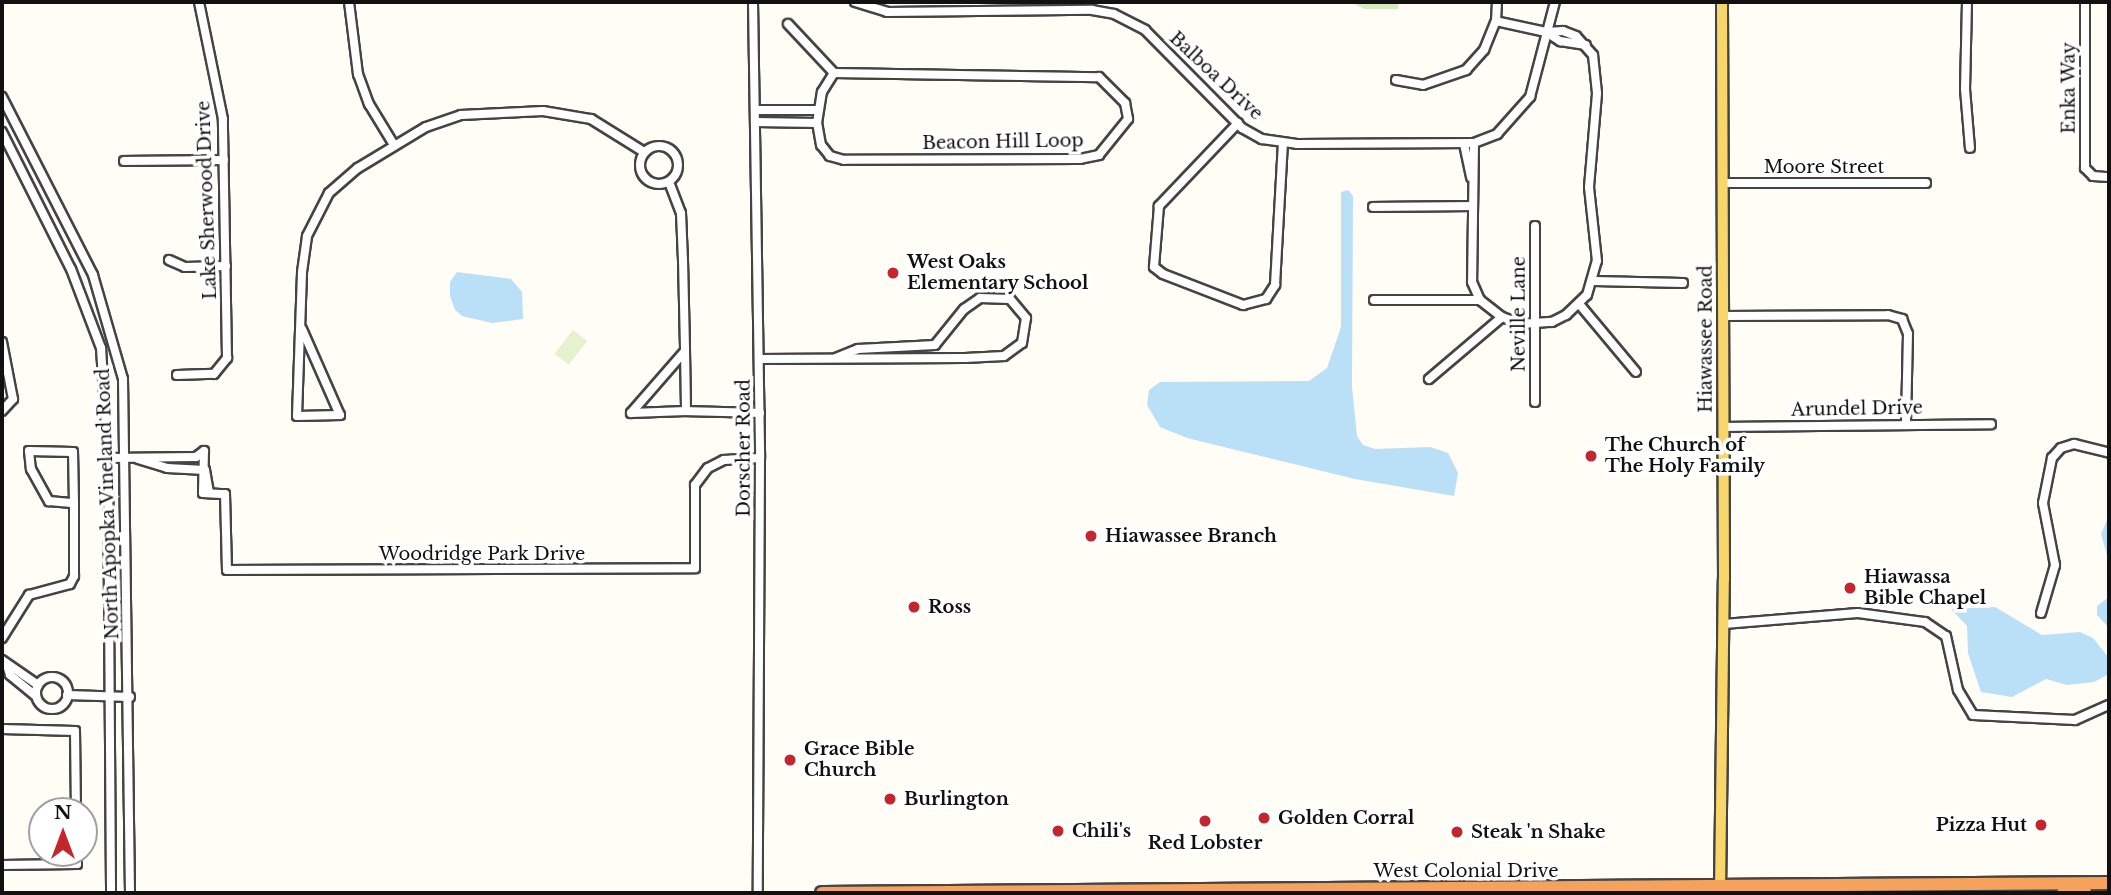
<!DOCTYPE html>
<html>
<head>
<meta charset="utf-8">
<style>
	body { margin:0 }
	#map { position:relative; width:2111px; height:895px; overflow:hidden; background:#fffdf5; font-family:"Libre Baskerville",serif }
	div>[style] { position:absolute }
	.green>* { inset:0; background:#d5ebbd }
	.pitch>* { inset:0; background:#e6f2cf; transform-origin:0 0 }
	.water>* { inset:0; background:#b9e0f7 }
	.roads { filter:drop-shadow(2px 0 #444) drop-shadow(-2px 0 #444) drop-shadow(0 2px #444) drop-shadow(0 -2px #444) }
	.minor>* { height:8px; margin:-4px; padding:0 4px; transform-origin:4px; border-radius:4px; background:#fff }
	.minor>.ring { margin:-4px; padding:0; box-sizing:content-box; background:none; border:8px solid #fff; border-radius:50% }
	.major>* { height:10px; margin:-5px; padding:0 5px; transform-origin:5px; border-radius:5px; background:#f9d66b }
	.highway>* { height:12px; margin:-6px; padding:0 6px; transform-origin:6px; border-radius:6px; background:#f5a25d }
	.dots>* { width:19px; height:19px; translate:-50% -50%; box-sizing:border-box; border:4px solid #fff; border-radius:50% }
	span { translate:-50% -50%; white-space:nowrap; text-align:center; line-height:1.15; -webkit-text-stroke:7px #fff; paint-order:stroke }
	.street-label { font-size:18px; color:#111 }
	.poi-label { font-size:18px; color:#111; font-weight:700 }
	.left { translate:0 -50%; text-align:left }
	.right { translate:-100% -50%; text-align:right }
	.frame { position:absolute; inset:0; border:4px solid #111; pointer-events:none }
	.north { position:absolute; left:28px; top:797px; width:70px; height:70px; box-sizing:border-box; background:#fff; border:2px solid #a0a0a0; border-radius:50%; rotate:0deg; font-size:19px; font-weight:700; line-height:28px; text-align:center; color:#111 }
	.north::after { content:''; display:block; margin:auto; width:24px; height:32px; background:#c4262e; clip-path:polygon(50% 0,100% 100%,50% 72%,0 100%) }
</style>
</head>
<body>
<div id="map">
	<div class="green">
		<div style="clip-path:polygon(1351px 2px,1399px 2px,1398px 9px,1364px 9px)"></div>
	</div>
	<div class="pitch">
		<div style="left:573px;top:330px;width:18px;height:30px;rotate:38deg"></div>
	</div>
	<div class="water">
		<div style="clip-path:polygon(1348px 190px,1353px 196px,1352px 387px,1357px 436px,1363px 445px,1375px 449px,1430px 447px,1448px 453px,1458px 473px,1454px 496px,1355px 479px,1187px 438px,1160px 427px,1147px 405px,1149px 390px,1160px 382px,1309px 381px,1327px 368px,1341px 327px,1341px 192px)"></div>
		<div style="clip-path:polygon(457px 272px,511px 279px,522px 292px,523px 319px,492px 323px,462px 316px,455px 310px,450px 296px,450px 282px)"></div>
		<div style="clip-path:polygon(2109px 515px,2109px 562px,2101px 534px)"></div>
		<div style="clip-path:polygon(2109px 597px,2109px 628px,2097px 615px,2097px 606px)"></div>
		<div style="clip-path:polygon(1995px 607px,2042px 635px,2080px 632px,2093px 638px,2109px 658px,2109px 674px,2094px 682px,2067px 685px,2046px 679px,2012px 697px,1981px 692px,1968px 653px,1967px 626px,1951px 609px)"></div>
	</div>
	<div class="roads">
		<div class="minor">
			<div style="left:349px;top:2px;width:73px;rotate:82.9deg"></div>
			<div style="left:358px;top:74px;width:32px;rotate:70deg"></div>
			<div style="left:369px;top:104px;width:48px;rotate:58.6deg"></div>
			<div style="left:753px;top:2px;width:456px;rotate:89.1deg"></div>
			<div style="left:760px;top:458px;width:435px;rotate:90.3deg"></div>
			<div style="left:855px;top:2px;width:34px;rotate:17deg"></div>
			<div style="left:887px;top:12px;width:205px;rotate:-0.6deg"></div>
			<div style="left:1092px;top:10px;width:22px;rotate:10deg"></div>
			<div style="left:1114px;top:14px;width:35px;rotate:27deg"></div>
			<div style="left:1145px;top:30px;width:138px;rotate:45.3deg"></div>
			<div style="left:1242px;top:128px;width:23px;rotate:29deg"></div>
			<div style="left:1262px;top:139px;width:35px;rotate:8deg"></div>
			<div style="left:1297px;top:144px;width:177px;rotate:-0.3deg"></div>
			<div style="left:1474px;top:143px;width:25px;rotate:-21deg"></div>
			<div style="left:1497px;top:134px;width:50px;rotate:-48.3deg"></div>
			<div style="left:1530px;top:97px;width:98px;rotate:-75.3deg"></div>
			<div style="left:1967px;top:2px;width:87px;rotate:91.3deg"></div>
			<div style="left:1965px;top:89px;width:59px;rotate:85.2deg"></div>
			<div style="left:2085px;top:2px;width:166px;rotate:90deg"></div>
			<div style="left:2085px;top:168px;width:11px;rotate:45deg"></div>
			<div style="left:2093px;top:176px;width:16px;rotate:4deg"></div>
			<div style="left:788px;top:24px;width:67px;rotate:46.8deg"></div>
			<div style="left:834px;top:73px;width:265px;rotate:0.9deg"></div>
			<div style="left:1099px;top:77px;width:37px;rotate:45deg"></div>
			<div style="left:1125px;top:103px;width:16px;rotate:79deg"></div>
			<div style="left:1128px;top:119px;width:46px;rotate:128.9deg"></div>
			<div style="left:1099px;top:155px;width:19px;rotate:168deg"></div>
			<div style="left:1080px;top:159px;width:236px;rotate:179.8deg"></div>
			<div style="left:844px;top:160px;width:15px;rotate:-164deg"></div>
			<div style="left:830px;top:156px;width:14px;rotate:-129deg"></div>
			<div style="left:821px;top:145px;width:22px;rotate:-100deg"></div>
			<div style="left:817px;top:123px;width:31px;rotate:-81deg"></div>
			<div style="left:822px;top:92px;width:22px;rotate:-58deg"></div>
			<div style="left:1546px;top:32px;width:17px;rotate:33deg"></div>
			<div style="left:1560px;top:41px;width:26px;rotate:9deg"></div>
			<div style="left:1396px;top:80px;width:27px;rotate:10deg"></div>
			<div style="left:1423px;top:85px;width:46px;rotate:-19.2deg"></div>
			<div style="left:1466px;top:70px;width:27px;rotate:-48deg"></div>
			<div style="left:1484px;top:50px;width:31px;rotate:-68deg"></div>
			<div style="left:1496px;top:21px;width:19px;rotate:-87deg"></div>
			<div style="left:2px;top:97px;width:200px;rotate:62.9deg"></div>
			<div style="left:93px;top:275px;width:108px;rotate:73.9deg"></div>
			<div style="left:123px;top:379px;width:514px;rotate:89.22deg"></div>
			<div style="left:756px;top:110px;width:62px"></div>
			<div style="left:756px;top:122px;width:61px;rotate:0.9deg"></div>
			<div style="left:1238px;top:123px;width:115px;rotate:133.6deg"></div>
			<div style="left:1159px;top:206px;width:61px;rotate:94.7deg"></div>
			<div style="left:1154px;top:267px;width:11px;rotate:38deg"></div>
			<div style="left:1163px;top:274px;width:86px;rotate:21.2deg"></div>
			<div style="left:1243px;top:305px;width:24px;rotate:-15deg"></div>
			<div style="left:1266px;top:299px;width:17px;rotate:-57deg"></div>
			<div style="left:1275px;top:285px;width:142px;rotate:-86.8deg"></div>
			<div style="left:2px;top:132px;width:153px;rotate:63.3deg"></div>
			<div style="left:71px;top:269px;width:85px;rotate:69.2deg"></div>
			<div style="left:101px;top:348px;width:110px;rotate:86.4deg"></div>
			<div style="left:108px;top:458px;width:435px;rotate:89.6deg"></div>
			<div style="left:1474px;top:143px;width:139px;rotate:90.8deg"></div>
			<div style="left:1472px;top:282px;width:20px;rotate:66deg"></div>
			<div style="left:1480px;top:300px;width:28px;rotate:38deg"></div>
			<div style="left:1502px;top:317px;width:20px;rotate:20deg"></div>
			<div style="left:1521px;top:324px;width:31px;rotate:-4deg"></div>
			<div style="left:1552px;top:322px;width:16px;rotate:-27deg"></div>
			<div style="left:1566px;top:315px;width:29px;rotate:-44deg"></div>
			<div style="left:1587px;top:295px;width:35px;rotate:-74deg"></div>
			<div style="left:1597px;top:261px;width:74px;rotate:-96.2deg"></div>
			<div style="left:1589px;top:187px;width:94px;rotate:-85.1deg"></div>
			<div style="left:1597px;top:93px;width:38px;rotate:-96deg"></div>
			<div style="left:1593px;top:55px;width:25px;rotate:-132deg"></div>
			<div style="left:1576px;top:36px;width:14px;rotate:-159deg"></div>
			<div style="left:1563px;top:31px;width:17px;rotate:177deg"></div>
			<div style="left:1546px;top:32px;width:51px;rotate:-167.6deg"></div>
			<div style="left:1464px;top:144px;width:34px;rotate:78deg"></div>
			<div class="ring" style="left:640px;top:146px;width:30px;height:30px"></div>
			<div style="left:124px;top:161px;width:100px;rotate:-0.6deg"></div>
			<div style="left:669px;top:182px;width:33px;rotate:69deg"></div>
			<div style="left:681px;top:213px;width:47px;rotate:87.6deg"></div>
			<div style="left:683px;top:260px;width:91px;rotate:88.7deg"></div>
			<div style="left:685px;top:351px;width:60px;rotate:89deg"></div>
			<div style="left:686px;top:411px;width:55px;rotate:177.9deg"></div>
			<div style="left:631px;top:413px;width:82px;rotate:-48.9deg"></div>
			<div style="left:1723px;top:183px;width:203px"></div>
			<div style="left:1373px;top:207px;width:99px;rotate:-0.6deg"></div>
			<div style="left:169px;top:260px;width:17px;rotate:24deg"></div>
			<div style="left:185px;top:267px;width:41px;rotate:-1.4deg"></div>
			<div style="left:1594px;top:281px;width:89px;rotate:1.3deg"></div>
			<div style="left:1374px;top:300px;width:106px"></div>
			<div style="left:1580px;top:305px;width:87px;rotate:50.1deg"></div>
			<div style="left:1723px;top:316px;width:165px;rotate:-0.3deg"></div>
			<div style="left:1888px;top:315px;width:15px;rotate:16deg"></div>
			<div style="left:1902px;top:319px;width:16px;rotate:68deg"></div>
			<div style="left:1908px;top:334px;width:91px;rotate:91.3deg"></div>
			<div style="left:302px;top:329px;width:94px;rotate:66.2deg"></div>
			<div style="left:340px;top:415px;width:43px;rotate:178.7deg"></div>
			<div style="left:297px;top:416px;width:144px;rotate:-88deg"></div>
			<div style="left:302px;top:272px;width:36px;rotate:-82deg"></div>
			<div style="left:307px;top:236px;width:48px;rotate:-62.9deg"></div>
			<div style="left:329px;top:193px;width:38px;rotate:-41deg"></div>
			<div style="left:358px;top:168px;width:79px;rotate:-31.1deg"></div>
			<div style="left:426px;top:127px;width:37px;rotate:-19deg"></div>
			<div style="left:461px;top:115px;width:82px;rotate:-2.8deg"></div>
			<div style="left:543px;top:111px;width:49px;rotate:9.5deg"></div>
			<div style="left:591px;top:119px;width:62px;rotate:31.9deg"></div>
			<div style="left:2px;top:342px;width:58px;rotate:79.1deg"></div>
			<div style="left:13px;top:399px;width:16px;rotate:133deg"></div>
			<div style="left:759px;top:359px;width:206px;rotate:-0.3deg"></div>
			<div style="left:965px;top:358px;width:39px;rotate:-3deg"></div>
			<div style="left:1004px;top:356px;width:22px;rotate:-36deg"></div>
			<div style="left:1022px;top:343px;width:25px;rotate:-81deg"></div>
			<div style="left:1026px;top:318px;width:25px;rotate:-130deg"></div>
			<div style="left:1010px;top:299px;width:30px;rotate:-178deg"></div>
			<div style="left:980px;top:298px;width:19px;rotate:145deg"></div>
			<div style="left:964px;top:309px;width:46px;rotate:128.9deg"></div>
			<div style="left:935px;top:345px;width:77px;rotate:177deg"></div>
			<div style="left:858px;top:349px;width:24px;rotate:158deg"></div>
			<div style="left:177px;top:375px;width:37px;rotate:-2deg"></div>
			<div style="left:214px;top:374px;width:21px;rotate:-51deg"></div>
			<div style="left:227px;top:358px;width:239px;rotate:-91deg"></div>
			<div style="left:223px;top:119px;width:119px;rotate:-101.6deg"></div>
			<div style="left:1429px;top:379px;width:96px;rotate:-40.3deg"></div>
			<div style="left:1535px;top:402px;width:176px;rotate:-90deg"></div>
			<div style="left:686px;top:411px;width:74px;rotate:1.5deg"></div>
			<div style="left:1724px;top:427px;width:267px;rotate:-0.6deg"></div>
			<div style="left:204px;top:451px;width:42px;rotate:91.4deg"></div>
			<div style="left:203px;top:493px;width:22px;rotate:3deg"></div>
			<div style="left:225px;top:494px;width:76px;rotate:88.5deg"></div>
			<div style="left:227px;top:570px;width:468px;rotate:-0.2deg"></div>
			<div style="left:695px;top:568px;width:83px;rotate:-90deg"></div>
			<div style="left:695px;top:485px;width:21px;rotate:-53deg"></div>
			<div style="left:708px;top:468px;width:18px;rotate:-27deg"></div>
			<div style="left:724px;top:460px;width:36px;rotate:-3deg"></div>
			<div style="left:108px;top:458px;width:88px;rotate:-0.7deg"></div>
			<div style="left:196px;top:457px;width:10px;rotate:-37deg"></div>
			<div style="left:138px;top:459px;width:30px;rotate:17deg"></div>
			<div style="left:167px;top:468px;width:38px;rotate:3deg"></div>
			<div style="left:205px;top:470px;width:23px;rotate:80deg"></div>
			<div style="left:2041px;top:613px;width:50px;rotate:-73.7deg"></div>
			<div style="left:2055px;top:565px;width:63px;rotate:-101deg"></div>
			<div style="left:2043px;top:503px;width:46px;rotate:-78.7deg"></div>
			<div style="left:2052px;top:458px;width:13px;rotate:-48deg"></div>
			<div style="left:2061px;top:448px;width:14px;rotate:-17deg"></div>
			<div style="left:2074px;top:444px;width:36px;rotate:14deg"></div>
			<div style="left:1724px;top:624px;width:134px;rotate:-4.7deg"></div>
			<div style="left:1858px;top:613px;width:68px;rotate:7.7deg"></div>
			<div style="left:1925px;top:622px;width:25px;rotate:34deg"></div>
			<div style="left:1946px;top:636px;width:55px;rotate:77.5deg"></div>
			<div style="left:1958px;top:690px;width:29px;rotate:59deg"></div>
			<div style="left:1973px;top:715px;width:102px;rotate:2.8deg"></div>
			<div style="left:2075px;top:720px;width:37px;rotate:-24deg"></div>
			<div style="left:2px;top:638px;width:51px;rotate:-57.9deg"></div>
			<div style="left:29px;top:595px;width:42px;rotate:-15deg"></div>
			<div style="left:70px;top:584px;width:9px;rotate:-63deg"></div>
			<div style="left:74px;top:576px;width:73px;rotate:-90deg"></div>
			<div style="left:74px;top:503px;width:51px;rotate:-91.1deg"></div>
			<div style="left:73px;top:452px;width:44px;rotate:-178.7deg"></div>
			<div style="left:29px;top:451px;width:18px;rotate:84deg"></div>
			<div style="left:31px;top:469px;width:37px;rotate:61deg"></div>
			<div style="left:49px;top:501px;width:25px;rotate:5deg"></div>
			<div style="left:2px;top:660px;width:44px;rotate:34.8deg"></div>
			<div style="left:7px;top:665px;width:10px;rotate:73deg"></div>
			<div style="left:10px;top:675px;width:33px;rotate:39deg"></div>
			<div class="ring" style="left:36px;top:677px;width:24px;height:24px"></div>
			<div style="left:67px;top:695px;width:63px;rotate:1.8deg"></div>
			<div style="left:2px;top:729px;width:73px;rotate:1.6deg"></div>
			<div style="left:75px;top:731px;width:80px;rotate:89.3deg"></div>
			<div style="left:2px;top:865px;width:75px;rotate:-0.8deg"></div>
			<div style="left:77px;top:864px;width:11px;rotate:-90deg"></div>
		</div>
		<div class="major">
			<div style="left:1720px;top:893px;width:314px;rotate:-89.3deg"></div>
			<div style="left:1724px;top:579px;width:577px;rotate:-90.2deg"></div>
		</div>
		<div class="highway">
			<div style="left:822px;top:893px;width:1287px;rotate:-0.45deg"></div>
			<div style="left:2063px;top:893px;width:22px;rotate:-10deg"></div>
		</div>
	</div>
	<div class="dots">
		<div style="left:893px;top:273px;background:#c4262e"></div>
		<div style="left:1591px;top:456px;background:#c4262e"></div>
		<div style="left:1091px;top:536px;background:#c4262e"></div>
		<div style="left:1850px;top:588px;background:#c4262e"></div>
		<div style="left:914px;top:607px;background:#c4262e"></div>
		<div style="left:790px;top:760px;background:#c4262e"></div>
		<div style="left:890px;top:799px;background:#c4262e"></div>
		<div style="left:1264px;top:818px;background:#c4262e"></div>
		<div style="left:1205px;top:821px;background:#c4262e"></div>
		<div style="left:2041px;top:825px;background:#c4262e"></div>
		<div style="left:1058px;top:831px;background:#c4262e"></div>
		<div style="left:1457px;top:832px;background:#c4262e"></div>
	</div>
	<div class="street-label">
		<span style="left:1216px;top:76px;rotate:43deg">Balboa Drive</span>
		<span style="left:2069px;top:88px;rotate:-90deg">Enka Way</span>
		<span style="left:1003px;top:142px;rotate:-1deg">Beacon Hill Loop</span>
		<span style="left:1824px;top:167px">Moore Street</span>
		<span style="left:207px;top:200px;rotate:-92deg">Lake Sherwood Drive</span>
		<span style="left:1519px;top:314px;rotate:-90deg">Neville Lane</span>
		<span style="left:1706px;top:339px;rotate:-90deg">Hiawassee Road</span>
		<span style="left:1857px;top:409px;rotate:-1deg">Arundel Drive</span>
		<span style="left:744px;top:448px;rotate:-90deg">Dorscher Road</span>
		<span style="left:108px;top:504px;rotate:-92deg">North Apopka Vineland Road</span>
		<span style="left:482px;top:554px">Woodridge Park Drive</span>
		<span style="left:1466px;top:871px">West Colonial Drive</span>
	</div>
	<div class="poi-label">
		<span class="left" style="left:907px;top:273px">West Oaks<br>Elementary School</span>
		<span class="left" style="left:1605px;top:456px">The Church of<br>The Holy Family</span>
		<span class="left" style="left:1105px;top:536px">Hiawassee Branch</span>
		<span class="left" style="left:1864px;top:588px">Hiawassa<br>Bible Chapel</span>
		<span class="left" style="left:928px;top:607px">Ross</span>
		<span class="left" style="left:804px;top:760px">Grace Bible<br>Church</span>
		<span class="left" style="left:904px;top:799px">Burlington</span>
		<span class="left" style="left:1278px;top:818px">Golden Corral</span>
		<span class="right" style="left:2027px;top:825px">Pizza Hut</span>
		<span class="left" style="left:1072px;top:831px">Chili's</span>
		<span class="left" style="left:1471px;top:832px">Steak 'n Shake</span>
		<span style="left:1205px;top:843px">Red Lobster</span>
	</div>
	<div class="frame"></div>
	<div class="north">N</div>
</div>
</body>
</html>
